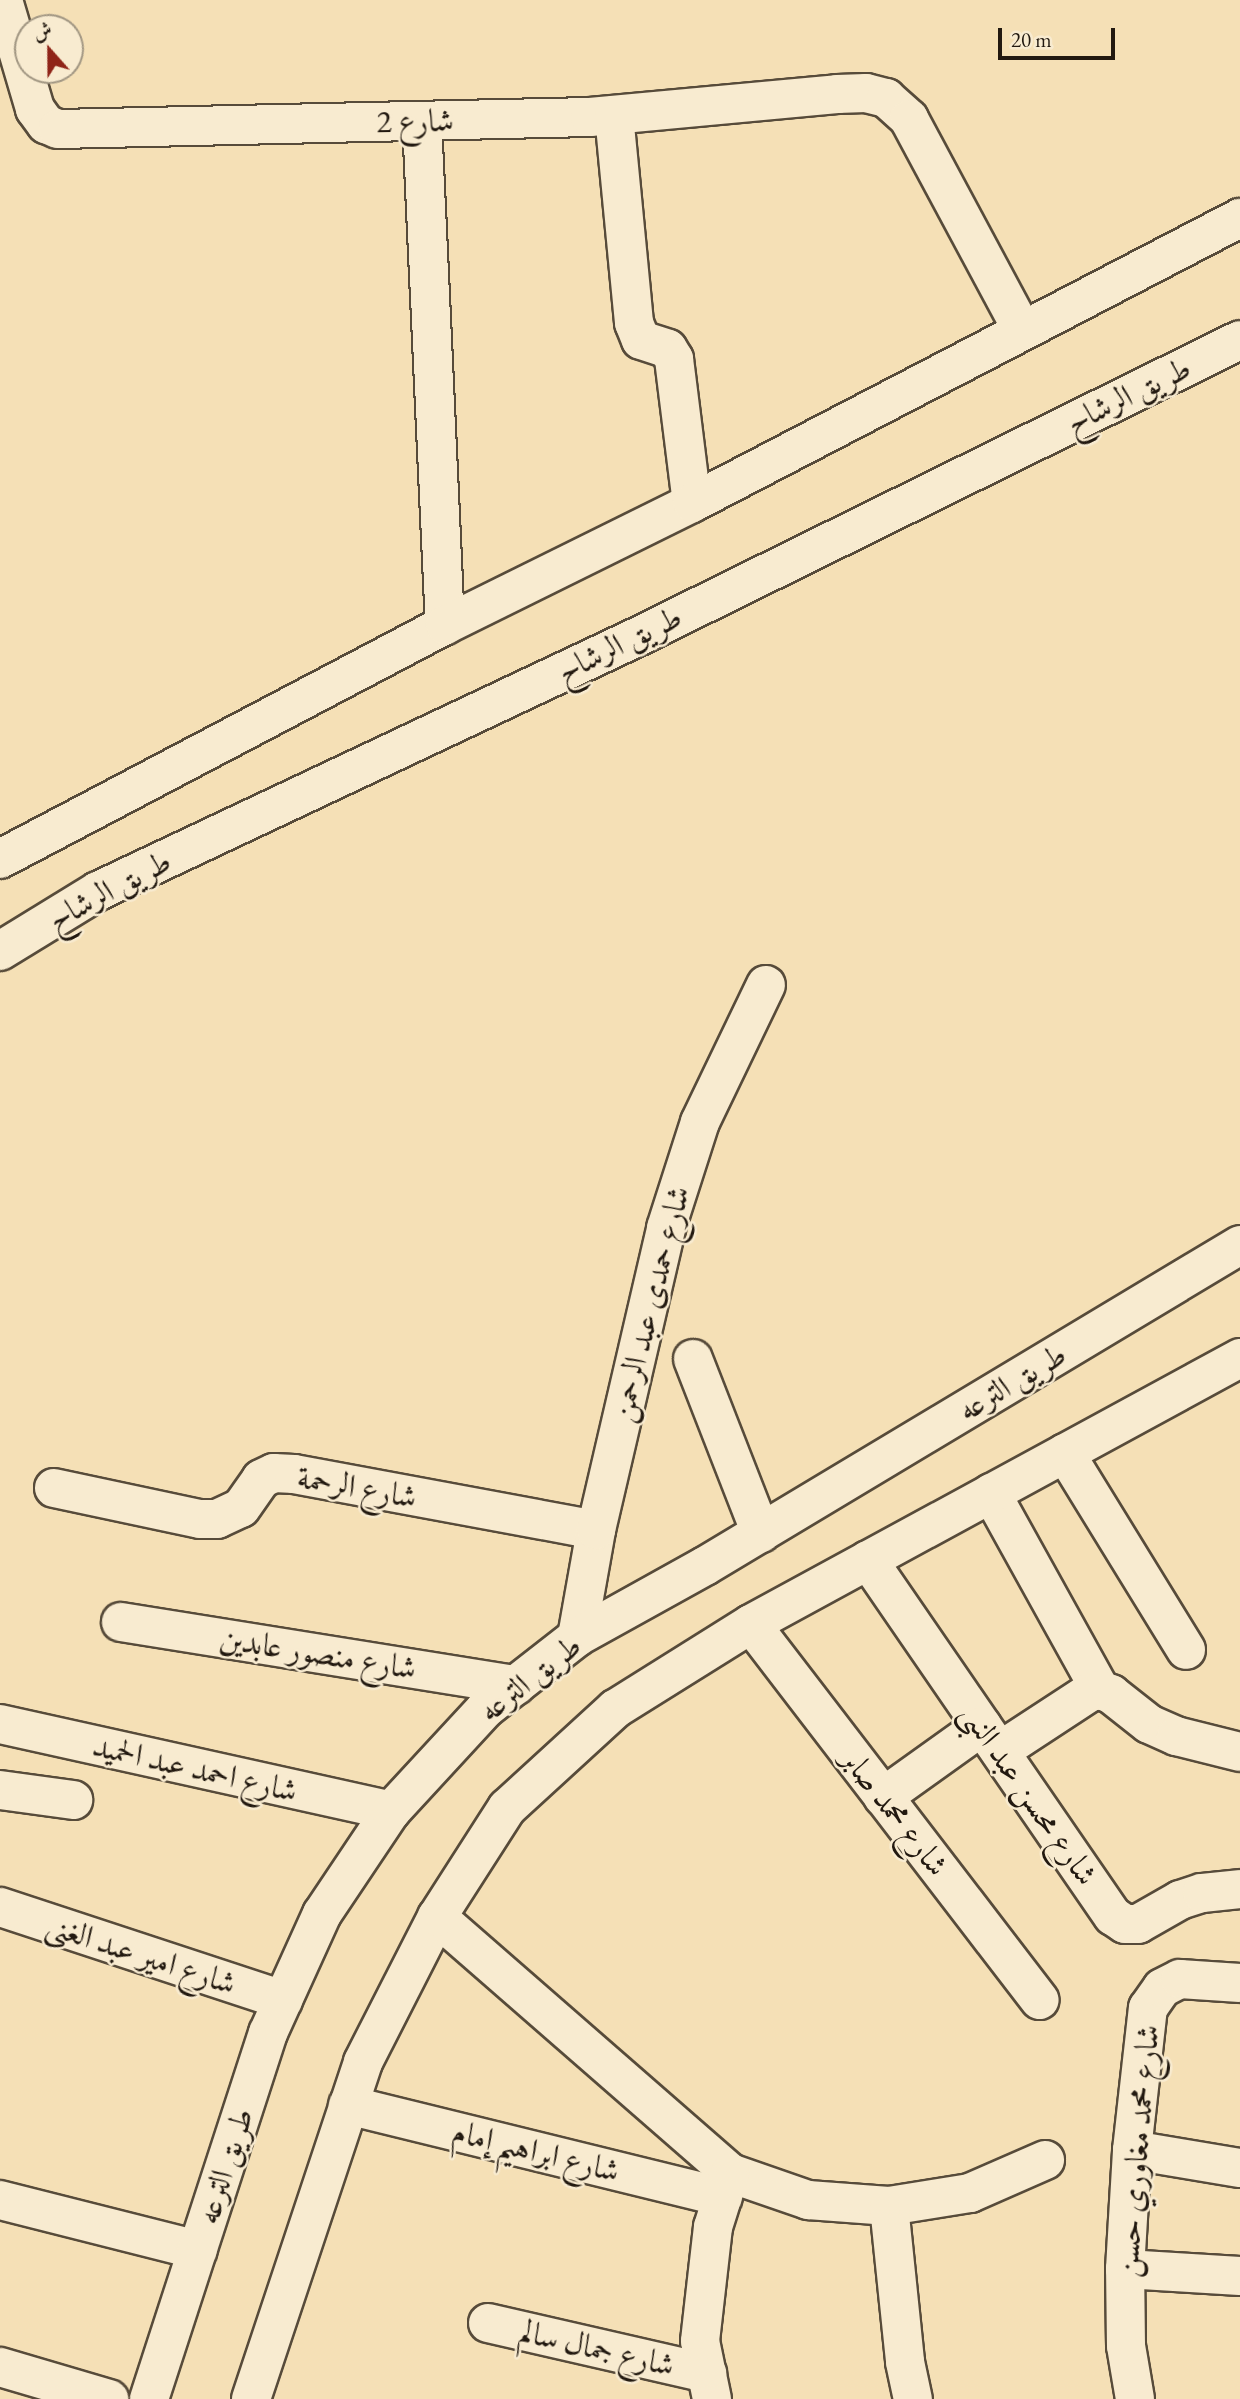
<!DOCTYPE html>
<html>
<head>
<meta charset="utf-8">
<style>
	body { margin:0 }
	#map { position:relative; width:1240px; height:2399px; overflow:hidden; background:#f5e0b6; font-family:"EB Garamond",Amiri,serif }
	div>[style] { position:absolute }
	.roads { filter:drop-shadow(2px 0 #574b3a) drop-shadow(-2px 0 #574b3a) drop-shadow(0 2px #574b3a) drop-shadow(0 -2px #574b3a) }
	.minor>* { height:38px; margin:-19px; padding:0 19px; transform-origin:19px; border-radius:19px; background:#f8ebd0 }
	span { translate:-50% -50%; white-space:nowrap; text-align:center; line-height:1.15; -webkit-text-stroke:5px #f8ebd0; paint-order:stroke }
	.street-label { font-size:32px; color:#221910 }
	.north { position:absolute; left:14px; top:14px; width:70px; height:70px; box-sizing:border-box; background:#f8ebd0; border:2px solid #a29783; border-radius:50%; rotate:339deg; font-size:19px; font-weight:700; line-height:28px; text-align:center; color:#221910 }
	.north::after { content:''; display:block; margin:auto; width:24px; height:32px; background:#8f2418; clip-path:polygon(50% 0,100% 100%,50% 72%,0 100%) }
	.scale { position:absolute; left:998px; top:28px; width:117px; height:32px; box-sizing:border-box; border:4px solid #221910; border-top:0; padding-left:9px; font-size:21px; line-height:24px; white-space:nowrap; color:#221910; -webkit-text-stroke:5px #f8ebd0; paint-order:stroke }
</style>
</head>
<body>
<div id="map">
	<div class="roads">
		<div class="minor">
			<div style="left:3px;top:0;width:114px;rotate:73.6deg"></div>
			<div style="left:35px;top:109px;width:19px;rotate:54deg"></div>
			<div style="left:46px;top:124px;width:13px;rotate:23deg"></div>
			<div style="left:58px;top:129px;width:532px;rotate:-1.29deg"></div>
			<div style="left:590px;top:117px;width:248px;rotate:-5.3deg"></div>
			<div style="left:837px;top:94px;width:29px;rotate:-2deg"></div>
			<div style="left:866px;top:93px;width:21px;rotate:14deg"></div>
			<div style="left:886px;top:98px;width:31px;rotate:42deg"></div>
			<div style="left:909px;top:119px;width:239px;rotate:61.8deg"></div>
			<div style="left:614px;top:115px;width:209px;rotate:84.5deg"></div>
			<div style="left:634px;top:323px;width:18px;rotate:68deg"></div>
			<div style="left:641px;top:340px;width:28px;rotate:18deg"></div>
			<div style="left:668px;top:349px;width:12px;rotate:59deg"></div>
			<div style="left:674px;top:359px;width:145px;rotate:82.9deg"></div>
			<div style="left:422px;top:121px;width:505px;rotate:87.39deg"></div>
			<div style="left:0;top:859px;width:503px;rotate:-27.74deg"></div>
			<div style="left:445px;top:625px;width:275px;rotate:-26.3deg"></div>
			<div style="left:692px;top:503px;width:618px;rotate:-27.48deg"></div>
			<div style="left:0;top:951px;width:115px;rotate:-31.5deg"></div>
			<div style="left:98px;top:891px;width:594px;rotate:-25.23deg"></div>
			<div style="left:635px;top:638px;width:674px;rotate:-26.22deg"></div>
			<div style="left:693px;top:1359px;width:187px;rotate:68.7deg"></div>
			<div style="left:1065px;top:1453px;width:231px;rotate:58.4deg"></div>
			<div style="left:54px;top:1488px;width:149px;rotate:12deg"></div>
			<div style="left:200px;top:1519px;width:17px"></div>
			<div style="left:217px;top:1519px;width:26px;rotate:-25deg"></div>
			<div style="left:241px;top:1508px;width:35px;rotate:-55deg"></div>
			<div style="left:261px;top:1479px;width:14px;rotate:-25deg"></div>
			<div style="left:274px;top:1473px;width:20px;rotate:3deg"></div>
			<div style="left:294px;top:1474px;width:307px;rotate:10.5deg"></div>
			<div style="left:991px;top:1493px;width:225px;rotate:61deg"></div>
			<div style="left:868px;top:1560px;width:432px;rotate:55.5deg"></div>
			<div style="left:1113px;top:1916px;width:14px;rotate:34deg"></div>
			<div style="left:1125px;top:1924px;width:13px"></div>
			<div style="left:1138px;top:1924px;width:48px;rotate:-29.7deg"></div>
			<div style="left:1180px;top:1900px;width:23px;rotate:-18deg"></div>
			<div style="left:1202px;top:1893px;width:38px;rotate:-6deg"></div>
			<div style="left:121px;top:1622px;width:400px;rotate:9.1deg"></div>
			<div style="left:751px;top:1624px;width:474px;rotate:52.5deg"></div>
			<div style="left:577px;top:1637px;width:109px;rotate:-79.9deg"></div>
			<div style="left:596px;top:1530px;width:310px;rotate:-76.9deg"></div>
			<div style="left:666px;top:1228px;width:111px;rotate:-72.2deg"></div>
			<div style="left:700px;top:1122px;width:152px;rotate:-64.3deg"></div>
			<div style="left:0;top:1724px;width:401px;rotate:12.5deg"></div>
			<div style="left:1000px;top:1751px;width:108px;rotate:-33.2deg"></div>
			<div style="left:1090px;top:1692px;width:10px;rotate:-11deg"></div>
			<div style="left:1100px;top:1690px;width:12px;rotate:20deg"></div>
			<div style="left:1111px;top:1694px;width:48px;rotate:38.3deg"></div>
			<div style="left:1149px;top:1724px;width:30px;rotate:24deg"></div>
			<div style="left:1176px;top:1736px;width:66px;rotate:14deg"></div>
			<div style="left:0;top:1790px;width:74px;rotate:7.8deg"></div>
			<div style="left:883px;top:1797px;width:122px;rotate:-35.6deg"></div>
			<div style="left:0;top:1907px;width:298px;rotate:18.2deg"></div>
			<div style="left:437px;top:1917px;width:389px;rotate:41.1deg"></div>
			<div style="left:730px;top:2173px;width:83px;rotate:19.1deg"></div>
			<div style="left:808px;top:2200px;width:81px;rotate:4.2deg"></div>
			<div style="left:889px;top:2206px;width:82px;rotate:-9.1deg"></div>
			<div style="left:970px;top:2193px;width:82px;rotate:-23.7deg"></div>
			<div style="left:348px;top:2105px;width:386px;rotate:13.8deg"></div>
			<div style="left:1132px;top:2150px;width:109px;rotate:9.5deg"></div>
			<div style="left:0;top:2200px;width:204px;rotate:14.2deg"></div>
			<div style="left:889px;top:2206px;width:157px;rotate:84.1deg"></div>
			<div style="left:905px;top:2362px;width:38px;rotate:78deg"></div>
			<div style="left:1125px;top:2269px;width:115px;rotate:3.5deg"></div>
			<div style="left:488px;top:2323px;width:225px;rotate:12.9deg"></div>
			<div style="left:0;top:2367px;width:114px;rotate:16.4deg"></div>
			<div style="left:149px;top:2399px;width:385px;rotate:-72deg"></div>
			<div style="left:268px;top:2033px;width:131px;rotate:-65.6deg"></div>
			<div style="left:322px;top:1914px;width:124px;rotate:-56.2deg"></div>
			<div style="left:391px;top:1811px;width:139px;rotate:-47.3deg"></div>
			<div style="left:485px;top:1709px;width:117px;rotate:-38deg"></div>
			<div style="left:577px;top:1637px;width:146px;rotate:-29deg"></div>
			<div style="left:705px;top:1566px;width:624px;rotate:-30.96deg"></div>
			<div style="left:251px;top:2399px;width:355px;rotate:-71.6deg"></div>
			<div style="left:363px;top:2062px;width:163px;rotate:-63deg"></div>
			<div style="left:437px;top:1917px;width:130px;rotate:-57.3deg"></div>
			<div style="left:507px;top:1808px;width:147px;rotate:-42.5deg"></div>
			<div style="left:615px;top:1709px;width:160px;rotate:-32deg"></div>
			<div style="left:751px;top:1624px;width:557px;rotate:-28.54deg"></div>
			<div style="left:712px;top:2399px;width:59px;rotate:-101.7deg"></div>
			<div style="left:700px;top:2341px;width:115px;rotate:-83.5deg"></div>
			<div style="left:713px;top:2227px;width:57px;rotate:-72.5deg"></div>
			<div style="left:1135px;top:2399px;width:54px;rotate:-99.6deg"></div>
			<div style="left:1126px;top:2346px;width:77px;rotate:-90.7deg"></div>
			<div style="left:1125px;top:2269px;width:119px;rotate:-86.6deg"></div>
			<div style="left:1132px;top:2150px;width:143px;rotate:-83.6deg"></div>
			<div style="left:1148px;top:2008px;width:24px;rotate:-55deg"></div>
			<div style="left:1162px;top:1988px;width:20px;rotate:-27deg"></div>
			<div style="left:1180px;top:1979px;width:60px;rotate:3.8deg"></div>
		</div>
	</div>
	<div class="street-label">
		<span style="left:415px;top:121px;rotate:-1deg">شارع 2</span>
		<span style="left:1128px;top:395px;rotate:-26deg">طريق الرشاح</span>
		<span style="left:619px;top:644px;rotate:-26deg">طريق الرشاح</span>
		<span style="left:109px;top:890px;rotate:-28deg">طريق الرشاح</span>
		<span style="left:650px;top:1304px;rotate:-76deg">شارع حمدى عبد الرحمن</span>
		<span style="left:1012px;top:1382px;rotate:-31deg">طريق الترعه</span>
		<span style="left:357px;top:1487px;rotate:10deg">شارع الرحمة</span>
		<span style="left:318px;top:1653px;rotate:9deg">شارع منصور عابدين</span>
		<span style="left:530px;top:1678px;rotate:-38deg">طريق الترعه</span>
		<span style="left:195px;top:1768px;rotate:13deg">شارع احمد عبد الحميد</span>
		<span style="left:1029px;top:1794px;rotate:55deg">شارع محسن عبد النبى</span>
		<span style="left:895px;top:1812px;rotate:52deg">شارع محمد صابر</span>
		<span style="left:141px;top:1954px;rotate:18deg">شارع امير عبد الغنى</span>
		<span style="left:536px;top:2151px;rotate:14deg">شارع ابراهيم إمام</span>
		<span style="left:1137px;top:2151px;rotate:-85deg">شارع محمد مغاوري حسن</span>
		<span style="left:225px;top:2166px;rotate:-72deg">طريق الترعه</span>
		<span style="left:597px;top:2348px;rotate:13deg">شارع جمال سالم</span>
	</div>
	<div class="north">ش</div>
	<div class="scale">20 m</div>
</div>
</body>
</html>
